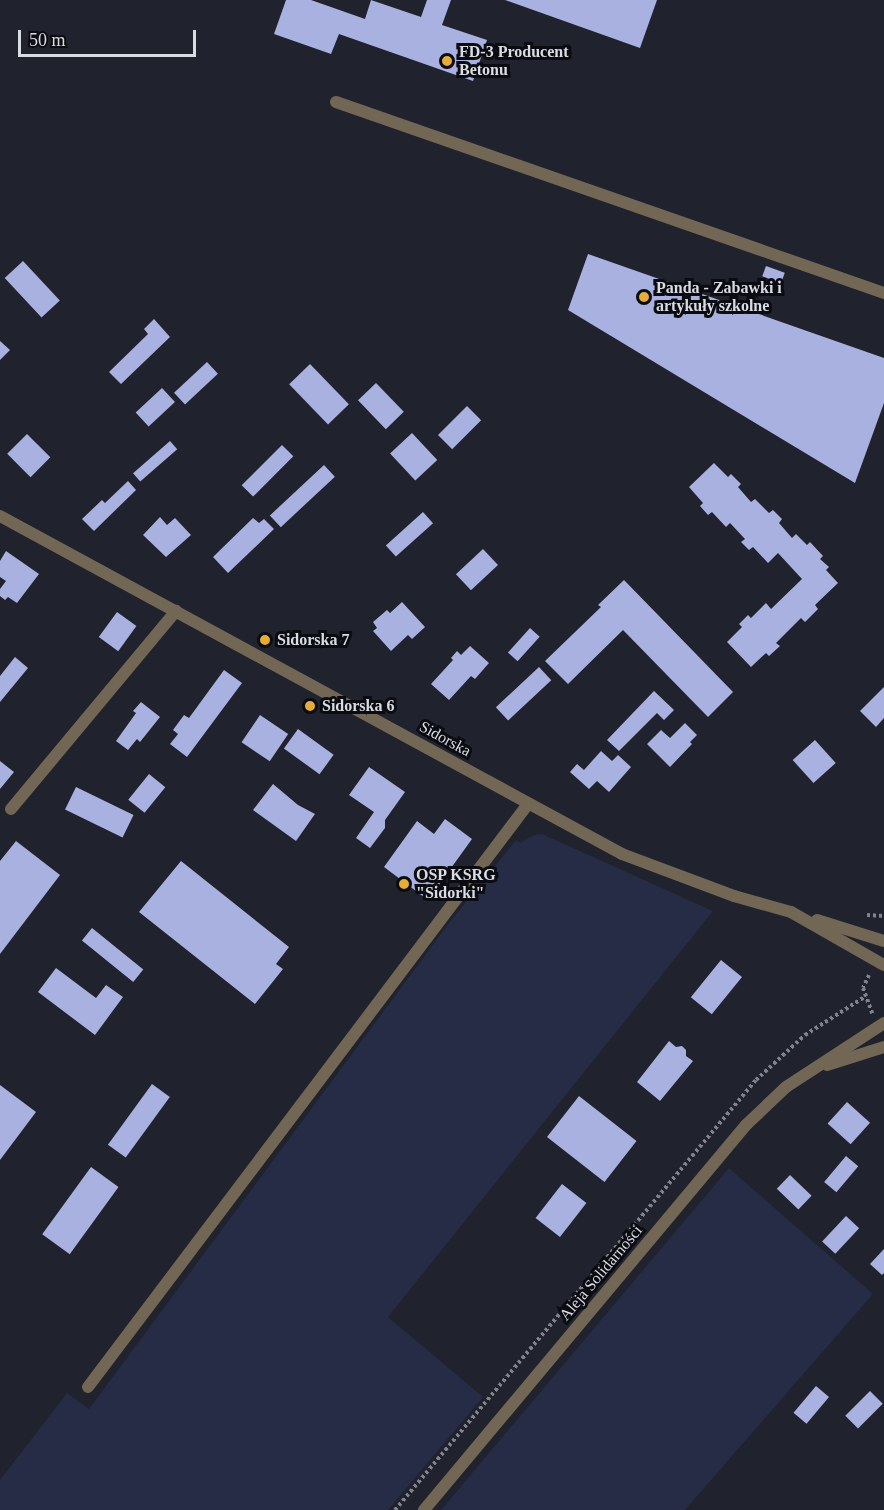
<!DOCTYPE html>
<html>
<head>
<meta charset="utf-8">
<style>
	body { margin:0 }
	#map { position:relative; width:884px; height:1510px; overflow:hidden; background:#20222d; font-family:Georgia,serif }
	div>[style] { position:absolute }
	.green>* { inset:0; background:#262b46 }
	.building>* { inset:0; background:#a8b1e0; transform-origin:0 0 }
	.path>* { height:4px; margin-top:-2px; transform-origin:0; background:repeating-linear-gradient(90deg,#80828c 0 3px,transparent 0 6px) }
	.minor>* { height:12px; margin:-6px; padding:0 6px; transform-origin:6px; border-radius:6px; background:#726755 }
	.tertiary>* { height:12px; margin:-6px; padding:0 6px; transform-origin:6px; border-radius:6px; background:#726755 }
	.dots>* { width:16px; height:16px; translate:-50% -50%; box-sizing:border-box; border:3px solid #0b0c11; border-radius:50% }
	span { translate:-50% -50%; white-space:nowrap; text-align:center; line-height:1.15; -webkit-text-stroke:6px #0b0c11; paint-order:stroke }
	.poi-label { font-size:16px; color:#dadce4; font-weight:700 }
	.left { translate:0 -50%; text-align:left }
	.street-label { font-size:16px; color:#dadce4 }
	.scale { position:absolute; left:18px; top:30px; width:178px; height:27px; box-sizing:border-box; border:3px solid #dadce4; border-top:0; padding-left:8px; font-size:18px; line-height:21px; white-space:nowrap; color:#dadce4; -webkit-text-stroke:4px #0b0c11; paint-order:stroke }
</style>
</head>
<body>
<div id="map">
	<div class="green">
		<div style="clip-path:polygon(542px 834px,713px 911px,388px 1317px,483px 1397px,388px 1510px,0 1510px,0 1480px,67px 1393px,89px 1409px,449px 923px,516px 840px,520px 843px,534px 835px)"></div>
		<div style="clip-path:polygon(729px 1168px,873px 1294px,685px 1510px,441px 1510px)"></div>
	</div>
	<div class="building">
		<div style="clip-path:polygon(286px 0,311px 0,365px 19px,371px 0,421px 17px,427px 0,451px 0,442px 25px,487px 40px,473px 81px,339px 34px,331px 54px,274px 34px)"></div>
		<div style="clip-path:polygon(505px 0,657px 0,640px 48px)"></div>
		<div style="clip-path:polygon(588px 254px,884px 358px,884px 403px,855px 483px,568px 310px)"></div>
		<div style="left:23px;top:261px;width:54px;height:25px;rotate:47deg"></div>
		<div style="left:766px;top:266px;width:20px;height:11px;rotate:20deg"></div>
		<div style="clip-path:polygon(154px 319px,170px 337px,121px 384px,109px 372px,148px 334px,144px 329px)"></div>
		<div style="clip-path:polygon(0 341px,10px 350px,0 360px)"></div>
		<div style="left:207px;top:362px;width:16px;height:45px;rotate:47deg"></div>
		<div style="left:310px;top:364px;width:56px;height:29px;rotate:46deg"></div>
		<div style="left:376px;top:383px;width:40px;height:25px;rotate:46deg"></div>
		<div style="left:162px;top:388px;width:19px;height:36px;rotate:47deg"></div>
		<div style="left:467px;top:406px;width:20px;height:41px;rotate:45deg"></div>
		<div style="left:412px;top:433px;width:37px;height:30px;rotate:47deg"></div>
		<div style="left:27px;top:434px;width:33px;height:28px;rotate:45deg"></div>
		<div style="left:170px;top:441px;width:11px;height:49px;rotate:49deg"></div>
		<div style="left:282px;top:445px;width:16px;height:57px;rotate:45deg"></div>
		<div style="clip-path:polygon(714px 463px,728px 477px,731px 474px,741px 484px,738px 487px,751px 502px,755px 499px,769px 513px,773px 510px,782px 519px,779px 523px,792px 538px,796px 534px,807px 545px,810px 542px,823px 556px,820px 559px,829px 567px,826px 570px,838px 583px,815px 605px,818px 609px,805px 622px,801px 618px,776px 643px,780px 646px,769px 656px,766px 653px,751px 667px,727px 642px,742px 627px,739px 624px,748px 615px,751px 618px,766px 603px,771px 609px,802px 579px,778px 553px,768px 563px,753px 547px,749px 550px,741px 542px,745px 539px,730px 523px,726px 527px,712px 512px,708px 515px,700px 506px,703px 503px,689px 487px)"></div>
		<div style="left:324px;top:465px;width:16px;height:74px;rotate:47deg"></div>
		<div style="clip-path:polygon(128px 481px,136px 490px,94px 531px,82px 519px,102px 500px,105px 503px)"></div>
		<div style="left:423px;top:512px;width:15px;height:50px;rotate:48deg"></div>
		<div style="clip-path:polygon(160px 517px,167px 525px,175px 518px,191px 535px,166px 557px,143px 535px)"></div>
		<div style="clip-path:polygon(253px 518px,259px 523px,264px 519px,274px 529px,228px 573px,213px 557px)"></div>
		<div style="left:483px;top:549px;width:22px;height:37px;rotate:47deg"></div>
		<div style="clip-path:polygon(6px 551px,39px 574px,17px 603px,8px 597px,5px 600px,0 596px,0 589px,6px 581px,0 577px,0 561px)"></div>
		<div style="clip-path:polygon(624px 580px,733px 692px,708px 717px,623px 630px,568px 684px,545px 661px,601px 607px,598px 605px)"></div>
		<div style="clip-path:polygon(402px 602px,425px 627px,412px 639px,408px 635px,391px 651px,373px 631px,377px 628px,373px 622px,387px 610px,390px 613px)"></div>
		<div style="left:117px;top:612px;width:24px;height:31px;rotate:36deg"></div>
		<div style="left:530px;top:628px;width:13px;height:33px;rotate:42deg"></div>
		<div style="clip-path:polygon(470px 646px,489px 663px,475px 679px,471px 676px,449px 700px,431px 684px,453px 660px,451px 658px,457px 651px,461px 655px)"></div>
		<div style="clip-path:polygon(15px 657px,28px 668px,0 702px,0 676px)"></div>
		<div style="left:539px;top:667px;width:18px;height:59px;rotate:47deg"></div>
		<div style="clip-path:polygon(224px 670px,242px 683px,187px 757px,170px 744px,178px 734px,173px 730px,184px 715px,189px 718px)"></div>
		<div style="clip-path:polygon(884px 687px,884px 718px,876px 727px,860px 711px)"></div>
		<div style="clip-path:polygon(654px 691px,674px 710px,664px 720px,657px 713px,619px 751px,607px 740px)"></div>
		<div style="clip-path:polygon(141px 702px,160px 717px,140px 742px,137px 739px,128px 750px,116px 741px,136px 713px,133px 711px)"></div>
		<div style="left:260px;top:715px;width:34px;height:33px;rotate:34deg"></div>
		<div style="clip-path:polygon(685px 723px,697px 735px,690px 742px,692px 744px,670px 767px,647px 744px,661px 730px,670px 738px)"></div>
		<div style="left:298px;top:729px;width:44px;height:24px;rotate:36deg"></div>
		<div style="left:815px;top:740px;width:31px;height:30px;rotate:48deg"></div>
		<div style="clip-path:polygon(601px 751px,612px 761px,618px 755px,631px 767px,609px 792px,597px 781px,589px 789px,570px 772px,577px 764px,584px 770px)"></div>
		<div style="clip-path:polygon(0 761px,14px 772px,0 789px)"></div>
		<div style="clip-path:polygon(369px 767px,405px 792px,385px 820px,385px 828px,370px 848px,356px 838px,374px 812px,349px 795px)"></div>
		<div style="left:149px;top:774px;width:21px;height:33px;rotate:39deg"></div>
		<div style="clip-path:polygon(273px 784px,298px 805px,315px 814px,296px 841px,253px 810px)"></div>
		<div style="left:76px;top:787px;width:64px;height:25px;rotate:26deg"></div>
		<div style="clip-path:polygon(445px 819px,472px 839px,428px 900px,384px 867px,417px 821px,434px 834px)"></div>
		<div style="clip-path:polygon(16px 841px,60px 875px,0 954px,0 861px)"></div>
		<div style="clip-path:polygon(181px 861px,289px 947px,276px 964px,283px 969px,255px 1004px,139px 912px)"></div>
		<div style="left:92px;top:928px;width:66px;height:16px;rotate:39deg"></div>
		<div style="left:721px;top:960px;width:27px;height:48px;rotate:39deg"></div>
		<div style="clip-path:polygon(56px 968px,96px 998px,106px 985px,123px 997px,95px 1035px,38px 992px)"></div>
		<div style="clip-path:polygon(669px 1041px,676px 1047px,682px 1046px,686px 1050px,686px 1056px,693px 1061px,660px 1101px,637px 1082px)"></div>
		<div style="left:152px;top:1084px;width:22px;height:75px;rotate:36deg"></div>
		<div style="clip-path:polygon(0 1085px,36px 1112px,0 1160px)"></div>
		<div style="left:579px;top:1096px;width:73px;height:52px;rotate:38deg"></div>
		<div style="left:847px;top:1102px;width:31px;height:29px;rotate:42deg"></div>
		<div style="left:846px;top:1156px;width:16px;height:34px;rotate:40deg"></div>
		<div style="left:91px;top:1167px;width:34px;height:83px;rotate:36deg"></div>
		<div style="left:790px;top:1175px;width:30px;height:19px;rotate:44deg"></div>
		<div style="left:562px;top:1184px;width:31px;height:43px;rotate:38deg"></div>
		<div style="left:846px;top:1216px;width:18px;height:35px;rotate:43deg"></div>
		<div style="clip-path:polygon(884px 1249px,884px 1273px,882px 1275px,870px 1264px)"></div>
		<div style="left:816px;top:1386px;width:17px;height:35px;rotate:40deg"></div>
		<div style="left:870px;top:1391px;width:18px;height:35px;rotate:45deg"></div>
	</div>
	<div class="path">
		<div style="left:867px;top:915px;width:17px;rotate:3deg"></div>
		<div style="left:869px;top:975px;width:14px;rotate:115deg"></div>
		<div style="left:863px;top:988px;width:27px;rotate:70deg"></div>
		<div style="left:395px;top:1510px;width:561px;rotate:-49.99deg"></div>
		<div style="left:756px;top:1080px;width:67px;rotate:-42.6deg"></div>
		<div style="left:805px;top:1035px;width:72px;rotate:-32.6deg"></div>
	</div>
	<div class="minor">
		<div style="left:336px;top:102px;width:580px;rotate:19.22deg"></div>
		<div style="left:11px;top:809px;width:258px;rotate:-50.2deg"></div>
		<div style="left:88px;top:1387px;width:730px;rotate:-52.96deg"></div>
	</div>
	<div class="tertiary">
		<div style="left:0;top:516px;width:708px;rotate:28.52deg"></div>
		<div style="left:622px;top:854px;width:120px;rotate:20.6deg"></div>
		<div style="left:734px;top:896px;width:59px;rotate:15.7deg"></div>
		<div style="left:791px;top:912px;width:107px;rotate:29.7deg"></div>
		<div style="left:817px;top:920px;width:70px;rotate:17.4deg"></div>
		<div style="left:827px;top:1065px;width:60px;rotate:-17.5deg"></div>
		<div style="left:424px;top:1510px;width:502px;rotate:-50.09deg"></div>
		<div style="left:746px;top:1125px;width:55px;rotate:-43.5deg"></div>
		<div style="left:786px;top:1087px;width:117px;rotate:-33.1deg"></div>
	</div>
	<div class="dots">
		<div style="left:447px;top:61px;background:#e6ac36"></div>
		<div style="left:644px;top:297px;background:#e6ac36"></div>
		<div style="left:265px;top:640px;background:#e6ac36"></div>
		<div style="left:310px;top:706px;background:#e6ac36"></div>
		<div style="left:404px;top:884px;background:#e6ac36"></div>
	</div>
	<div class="poi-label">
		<span class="left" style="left:459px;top:61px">FD-3 Producent<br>Betonu</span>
		<span class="left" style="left:656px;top:297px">Panda - Zabawki i<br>artykuły szkolne</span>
		<span class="left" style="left:277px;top:640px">Sidorska 7</span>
		<span class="left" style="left:322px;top:706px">Sidorska 6</span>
		<span class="left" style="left:416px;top:884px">OSP KSRG<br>"Sidorki"</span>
	</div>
	<div class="street-label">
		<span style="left:445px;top:739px;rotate:29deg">Sidorska</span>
		<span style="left:601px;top:1273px;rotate:-50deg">Aleja Solidarności</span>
	</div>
	<div class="scale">50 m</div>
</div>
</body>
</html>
